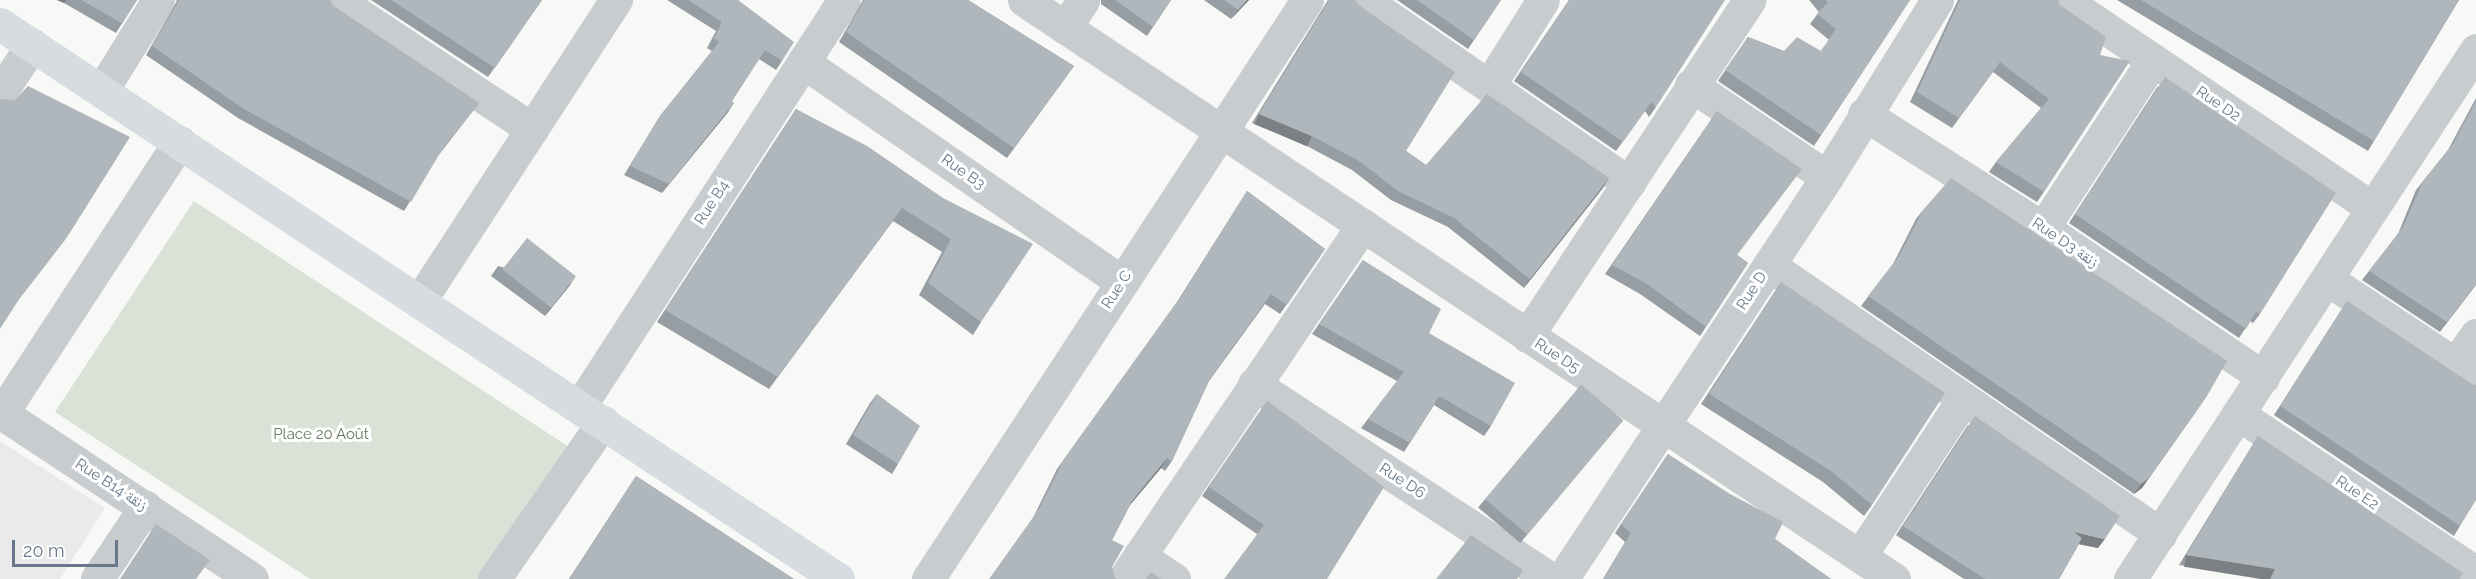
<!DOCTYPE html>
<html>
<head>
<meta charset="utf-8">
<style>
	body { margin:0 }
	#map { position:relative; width:2476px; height:579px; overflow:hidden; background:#f8f9f6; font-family:Raleway,"Noto Naskh Arabic",sans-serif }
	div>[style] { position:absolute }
	.built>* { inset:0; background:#e9eae9 }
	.green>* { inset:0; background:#dae1d6 }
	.minor>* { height:33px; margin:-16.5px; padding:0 16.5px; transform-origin:16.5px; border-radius:16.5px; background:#c8cccf }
	.major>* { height:33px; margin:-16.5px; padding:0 16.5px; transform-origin:16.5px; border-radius:16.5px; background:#d6dce0 }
	.wall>* { inset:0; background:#969da3; transform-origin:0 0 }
	.shaded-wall>* { inset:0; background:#7a8084; transform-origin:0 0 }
	.building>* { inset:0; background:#afb7bd; transform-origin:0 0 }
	span { translate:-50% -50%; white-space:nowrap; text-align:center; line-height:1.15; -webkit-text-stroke:6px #fff; paint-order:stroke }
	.street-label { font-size:15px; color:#667889 }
	.park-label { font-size:15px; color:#657a61 }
	.scale { position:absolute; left:12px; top:540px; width:106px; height:27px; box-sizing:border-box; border:3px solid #667889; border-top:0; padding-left:8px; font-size:18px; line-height:21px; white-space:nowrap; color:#667889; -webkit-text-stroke:4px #fff; paint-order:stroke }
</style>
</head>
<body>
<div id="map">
	<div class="built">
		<div style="clip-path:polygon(0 441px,105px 508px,60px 579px,0 579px)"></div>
	</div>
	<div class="green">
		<div style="clip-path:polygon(194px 201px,569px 447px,482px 579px,310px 579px,55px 412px)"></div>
	</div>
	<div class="minor">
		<div style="left:337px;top:0;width:234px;rotate:33.5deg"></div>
		<div style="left:1024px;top:0;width:1045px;rotate:33.64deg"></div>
		<div style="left:1364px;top:0;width:322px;rotate:34.6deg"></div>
		<div style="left:2064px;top:0;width:372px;rotate:34deg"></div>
		<div style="left:1065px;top:28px;width:33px;rotate:-57deg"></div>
		<div style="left:803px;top:62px;width:388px;rotate:34.6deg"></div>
		<div style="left:1490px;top:84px;width:99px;rotate:-57.8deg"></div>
		<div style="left:1691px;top:85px;width:164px;rotate:34.1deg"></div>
		<div style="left:102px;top:90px;width:106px;rotate:-58.1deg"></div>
		<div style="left:0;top:93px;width:58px;rotate:-56.3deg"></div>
		<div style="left:1864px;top:114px;width:212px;rotate:32.5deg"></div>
		<div style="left:2043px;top:228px;width:266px;rotate:34.1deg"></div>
		<div style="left:2043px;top:228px;width:201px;rotate:-56.8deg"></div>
		<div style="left:1769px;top:265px;width:475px;rotate:34.5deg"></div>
		<div style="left:2327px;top:279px;width:179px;rotate:33.6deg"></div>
		<div style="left:419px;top:302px;width:361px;rotate:-56.9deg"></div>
		<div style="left:1527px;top:336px;width:403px;rotate:-56.5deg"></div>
		<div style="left:2455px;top:365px;width:37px;rotate:-55deg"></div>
		<div style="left:1254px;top:384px;width:355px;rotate:33.3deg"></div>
		<div style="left:580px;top:406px;width:484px;rotate:-57deg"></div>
		<div style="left:0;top:412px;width:302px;rotate:33.5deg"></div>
		<div style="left:2px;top:413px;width:324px;rotate:-56.8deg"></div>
		<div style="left:2238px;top:414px;width:286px;rotate:33.7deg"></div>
		<div style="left:1139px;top:556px;width:42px;rotate:33.3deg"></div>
		<div style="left:1860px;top:556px;width:188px;rotate:-56.7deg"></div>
		<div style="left:97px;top:579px;width:87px;rotate:-56.3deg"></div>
		<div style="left:494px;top:579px;width:191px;rotate:-55.2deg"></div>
		<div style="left:928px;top:579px;width:692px;rotate:-56.79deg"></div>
		<div style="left:1124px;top:579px;width:427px;rotate:-56deg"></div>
		<div style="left:1562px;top:579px;width:481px;rotate:-56.6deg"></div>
		<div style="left:1827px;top:177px;width:208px;rotate:-58.1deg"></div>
		<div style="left:2130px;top:579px;width:632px;rotate:-56.81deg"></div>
	</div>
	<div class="major">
		<div style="left:0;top:24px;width:1005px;rotate:33.52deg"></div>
	</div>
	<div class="wall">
		<div style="clip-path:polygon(57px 0,137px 0,116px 33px,64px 3px)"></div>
		<div style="clip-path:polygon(176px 0,330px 0,333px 6px,479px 103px,440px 152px,404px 211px,238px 118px,146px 55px,177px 1px)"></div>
		<div style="clip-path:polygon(371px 0,542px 0,488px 77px)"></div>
		<div style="clip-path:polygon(667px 0,738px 0,782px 61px,776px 70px,759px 59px,732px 101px,728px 112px,662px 193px,624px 175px,660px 116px,712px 51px,707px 48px,716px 31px)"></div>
		<div style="clip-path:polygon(863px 0,968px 0,1074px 66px,1007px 158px,839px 42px)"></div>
		<div style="clip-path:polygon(1101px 0,1171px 0,1147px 36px,1101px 4px)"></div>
		<div style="clip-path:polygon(1204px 0,1249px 0,1231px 19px)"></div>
		<div style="clip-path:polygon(1328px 0,1355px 0,1406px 151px,1426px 165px,1609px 178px,1524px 288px,1448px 227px,1391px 200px,1352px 170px,1305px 145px,1252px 123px)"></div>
		<div style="clip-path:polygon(1397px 0,1501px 0,1468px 49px)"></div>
		<div style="clip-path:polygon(1569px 0,1656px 107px,1649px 117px,1645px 111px,1616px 151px,1514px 81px)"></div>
		<div style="clip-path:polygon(1809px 0,1910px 0,1814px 146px,1718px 81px,1748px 37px,1784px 51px,1821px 51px,1829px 40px,1810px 24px,1819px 12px)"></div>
		<div style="clip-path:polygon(1958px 0,2058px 0,2044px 192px,2037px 202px,1989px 172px,1996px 162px,2041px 108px,1993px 72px,1952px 128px,1910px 102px)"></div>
		<div style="clip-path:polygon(2117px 0,2459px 0,2374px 141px,2368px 151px)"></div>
		<div style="clip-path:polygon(2158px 86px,2260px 314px,2253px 323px,2250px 321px,2239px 338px,2069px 223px)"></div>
		<div style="clip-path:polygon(2476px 98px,2476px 285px,2440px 332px,2362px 280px,2398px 234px,2416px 190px,2448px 150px)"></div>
		<div style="clip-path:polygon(796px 109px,943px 198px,981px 322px,973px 335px,919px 295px,942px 252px,893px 221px,769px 389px,657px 322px)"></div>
		<div style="clip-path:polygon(1717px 111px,1737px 255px,1748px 263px,1700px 336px,1640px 294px,1605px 274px)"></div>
		<div style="clip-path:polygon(1247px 191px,1325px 249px,1280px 314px,1265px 304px,1209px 381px,1172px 461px,1165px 471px,1161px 468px,1130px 505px,1112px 540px,1112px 567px,1114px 577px,1033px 518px,1057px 469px,1177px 302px)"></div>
		<div style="clip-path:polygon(1923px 210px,2227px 361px,2142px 488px,2134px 494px,1861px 306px,1893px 264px,1916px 219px)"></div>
		<div style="clip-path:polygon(1363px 260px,1429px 333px,1491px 426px,1484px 436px,1434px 405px,1404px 452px,1361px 428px,1397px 381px,1312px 334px)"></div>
		<div style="clip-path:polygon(498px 266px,570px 285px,545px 316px,491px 276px)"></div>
		<div style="clip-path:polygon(1781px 282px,1872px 505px,1864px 516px,1823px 482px,1701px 404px)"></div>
		<div style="clip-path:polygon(2347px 301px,2460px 526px,2454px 536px,2274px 415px)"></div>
		<div style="left:1581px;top:385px;width:55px;height:160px;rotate:40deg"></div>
		<div style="clip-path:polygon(877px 394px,898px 464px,892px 474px,846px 444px,870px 403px)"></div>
		<div style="clip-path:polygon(1267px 401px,1384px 487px,1257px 534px,1202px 496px)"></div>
		<div style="clip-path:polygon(1968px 425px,2098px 548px,2079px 544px,2059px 579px,1964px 579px,1896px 535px)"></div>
		<div style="clip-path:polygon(2258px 436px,2459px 579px,2267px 579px,2179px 565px)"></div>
		<div style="clip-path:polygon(1668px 454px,1775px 539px,1831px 579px,1603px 579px,1625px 542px,1615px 533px)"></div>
		<div style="clip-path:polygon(636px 476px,794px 579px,569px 579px)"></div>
	</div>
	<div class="shaded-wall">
		<div style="clip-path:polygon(57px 0,67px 0,64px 3px)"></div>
		<div style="clip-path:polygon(1247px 0,1249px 0,1231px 19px,1238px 10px)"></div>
		<div style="clip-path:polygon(479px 103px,437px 157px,443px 148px)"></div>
		<div style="clip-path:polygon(734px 103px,728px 112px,662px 193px,669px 184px)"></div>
		<div style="left:1259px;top:114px;width:57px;height:11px;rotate:23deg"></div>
		<div style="clip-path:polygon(1609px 178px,1603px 188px,1524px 288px,1530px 279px)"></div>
		<div style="clip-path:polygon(71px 231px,64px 241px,16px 303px,23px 293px)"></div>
		<div style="clip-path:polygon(576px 276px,570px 285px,545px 316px,551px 307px)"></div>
		<div style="clip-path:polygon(2207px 396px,2142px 488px,2134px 494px,2141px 484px)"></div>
		<div style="clip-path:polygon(1167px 458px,1161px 468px,1125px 511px,1132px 501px)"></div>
		<div style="clip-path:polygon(2074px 532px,2105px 539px,2098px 548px,2068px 542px)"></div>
		<div style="left:2186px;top:555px;width:90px;height:12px;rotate:9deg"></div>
	</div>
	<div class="building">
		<div style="clip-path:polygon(81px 0,137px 0,122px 23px)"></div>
		<div style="clip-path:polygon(179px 0,330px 0,333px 6px,479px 103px,443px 148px,411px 202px,244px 109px,152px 46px)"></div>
		<div style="clip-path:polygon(391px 0,542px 0,495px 68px)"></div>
		<div style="clip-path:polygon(688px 0,738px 0,794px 42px,782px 61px,765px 50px,732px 101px,734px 103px,669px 184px,630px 166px,660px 116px,719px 42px,714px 38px,722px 22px)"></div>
		<div style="clip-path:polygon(864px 0,968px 0,1074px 66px,1014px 148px,846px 32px)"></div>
		<div style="clip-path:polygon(1115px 0,1171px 0,1153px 27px)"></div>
		<div style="clip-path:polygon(1224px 0,1247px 0,1238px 10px)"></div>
		<div style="clip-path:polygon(1329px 0,1355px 0,1360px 6px,1455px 72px,1406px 151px,1426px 165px,1487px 94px,1609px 178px,1530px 279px,1454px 218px,1398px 191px,1359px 161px,1312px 136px,1259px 114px)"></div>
		<div style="clip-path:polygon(1417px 0,1501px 0,1474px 40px)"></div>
		<div style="clip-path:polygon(1569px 0,1725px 0,1656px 107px,1651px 102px,1623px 142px,1521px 72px)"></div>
		<div style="clip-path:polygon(1825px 0,1910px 0,1821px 135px,1725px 70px,1748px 37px,1784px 51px,1797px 37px,1821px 51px,1836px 29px,1817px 14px,1828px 2px)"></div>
		<div style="clip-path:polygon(1960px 0,2058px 0,2060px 5px,2106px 37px,2100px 55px,2130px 61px,2044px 192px,1996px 162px,2049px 99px,2000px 62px,1959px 118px,1917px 92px)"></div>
		<div style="clip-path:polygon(2141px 0,2459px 0,2374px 141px)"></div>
		<div style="clip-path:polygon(2165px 77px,2336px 193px,2260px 314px,2256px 312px,2246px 329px,2075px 214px)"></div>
		<div style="clip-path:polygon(28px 86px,130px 137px,71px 231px,23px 293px,0 329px,0 99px,15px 100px)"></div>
		<div style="clip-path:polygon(2476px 101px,2476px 284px,2447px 322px,2369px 271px,2403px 227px,2423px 181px,2453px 144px)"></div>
		<div style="clip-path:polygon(796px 109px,867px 146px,943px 198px,1033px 244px,981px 322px,928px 283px,951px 239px,902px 208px,778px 377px,665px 310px)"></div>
		<div style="clip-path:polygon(1717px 111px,1802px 169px,1737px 255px,1748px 263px,1706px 327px,1647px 284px,1612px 265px)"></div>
		<div style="clip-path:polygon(1951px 178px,2227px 361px,2207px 396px,2149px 478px,2141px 484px,1868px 296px,1899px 256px,1923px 210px)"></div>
		<div style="clip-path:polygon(1247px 191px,1325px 249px,1287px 305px,1271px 294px,1209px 380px,1172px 461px,1167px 458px,1132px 501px,1112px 540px,1124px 546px,1112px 567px,1114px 577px,1117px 579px,989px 579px,1039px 509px,1064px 459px,1182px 295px)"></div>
		<div style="left:527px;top:238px;width:62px;height:40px;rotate:38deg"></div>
		<div style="clip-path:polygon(1363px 260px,1441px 309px,1429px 333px,1515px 383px,1491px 426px,1439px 396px,1410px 443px,1368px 419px,1404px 372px,1319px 324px)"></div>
		<div style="clip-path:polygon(1781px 282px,1945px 393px,1872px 505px,1831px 471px,1709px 394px)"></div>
		<div style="clip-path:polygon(2347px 301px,2472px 384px,2476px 385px,2476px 500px,2460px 526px,2280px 406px)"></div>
		<div style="left:1581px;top:385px;width:55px;height:149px;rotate:40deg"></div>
		<div style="clip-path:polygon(877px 394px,920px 426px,898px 464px,853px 435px)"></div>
		<div style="clip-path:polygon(1267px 401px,1384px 487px,1327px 579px,1224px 579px,1264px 525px,1209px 487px)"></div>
		<div style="clip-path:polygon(1975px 416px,2120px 516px,2105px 539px,2074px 532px,2082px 538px,2059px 579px,1985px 579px,1903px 526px)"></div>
		<div style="clip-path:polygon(2258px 436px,2463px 573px,2459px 579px,2270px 579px,2275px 569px,2186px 555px)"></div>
		<div style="clip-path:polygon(1668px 454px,1730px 494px,1783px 522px,1775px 539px,1831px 579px,1603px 579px,1631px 533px,1621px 524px)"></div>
		<div style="clip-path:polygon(636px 476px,794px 579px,570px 579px)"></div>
		<div style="clip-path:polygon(156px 524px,210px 560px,196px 579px,120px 579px)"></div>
		<div style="clip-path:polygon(1471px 535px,1523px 570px,1517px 579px,1436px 579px)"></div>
		<div style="clip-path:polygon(1151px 572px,1161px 579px,1146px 579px)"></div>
	</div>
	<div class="street-label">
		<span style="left:2218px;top:104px;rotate:34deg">Rue D2</span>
		<span style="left:963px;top:172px;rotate:35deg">Rue B3</span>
		<span style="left:712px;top:203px;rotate:-57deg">Rue B4</span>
		<span style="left:2065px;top:243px;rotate:34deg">Rue D3 زنقة</span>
		<span style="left:1117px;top:290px;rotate:-57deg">Rue C</span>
		<span style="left:1752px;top:291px;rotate:-57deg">Rue D</span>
		<span style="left:1557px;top:356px;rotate:33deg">Rue D5</span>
		<span style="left:1402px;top:481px;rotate:33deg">Rue D6</span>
		<span style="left:111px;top:485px;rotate:33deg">Rue B14 زنقة</span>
		<span style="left:2357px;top:493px;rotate:34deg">Rue E2</span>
	</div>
	<div class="park-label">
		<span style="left:321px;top:435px">Place 20 Août</span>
	</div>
	<div class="scale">20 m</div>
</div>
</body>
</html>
